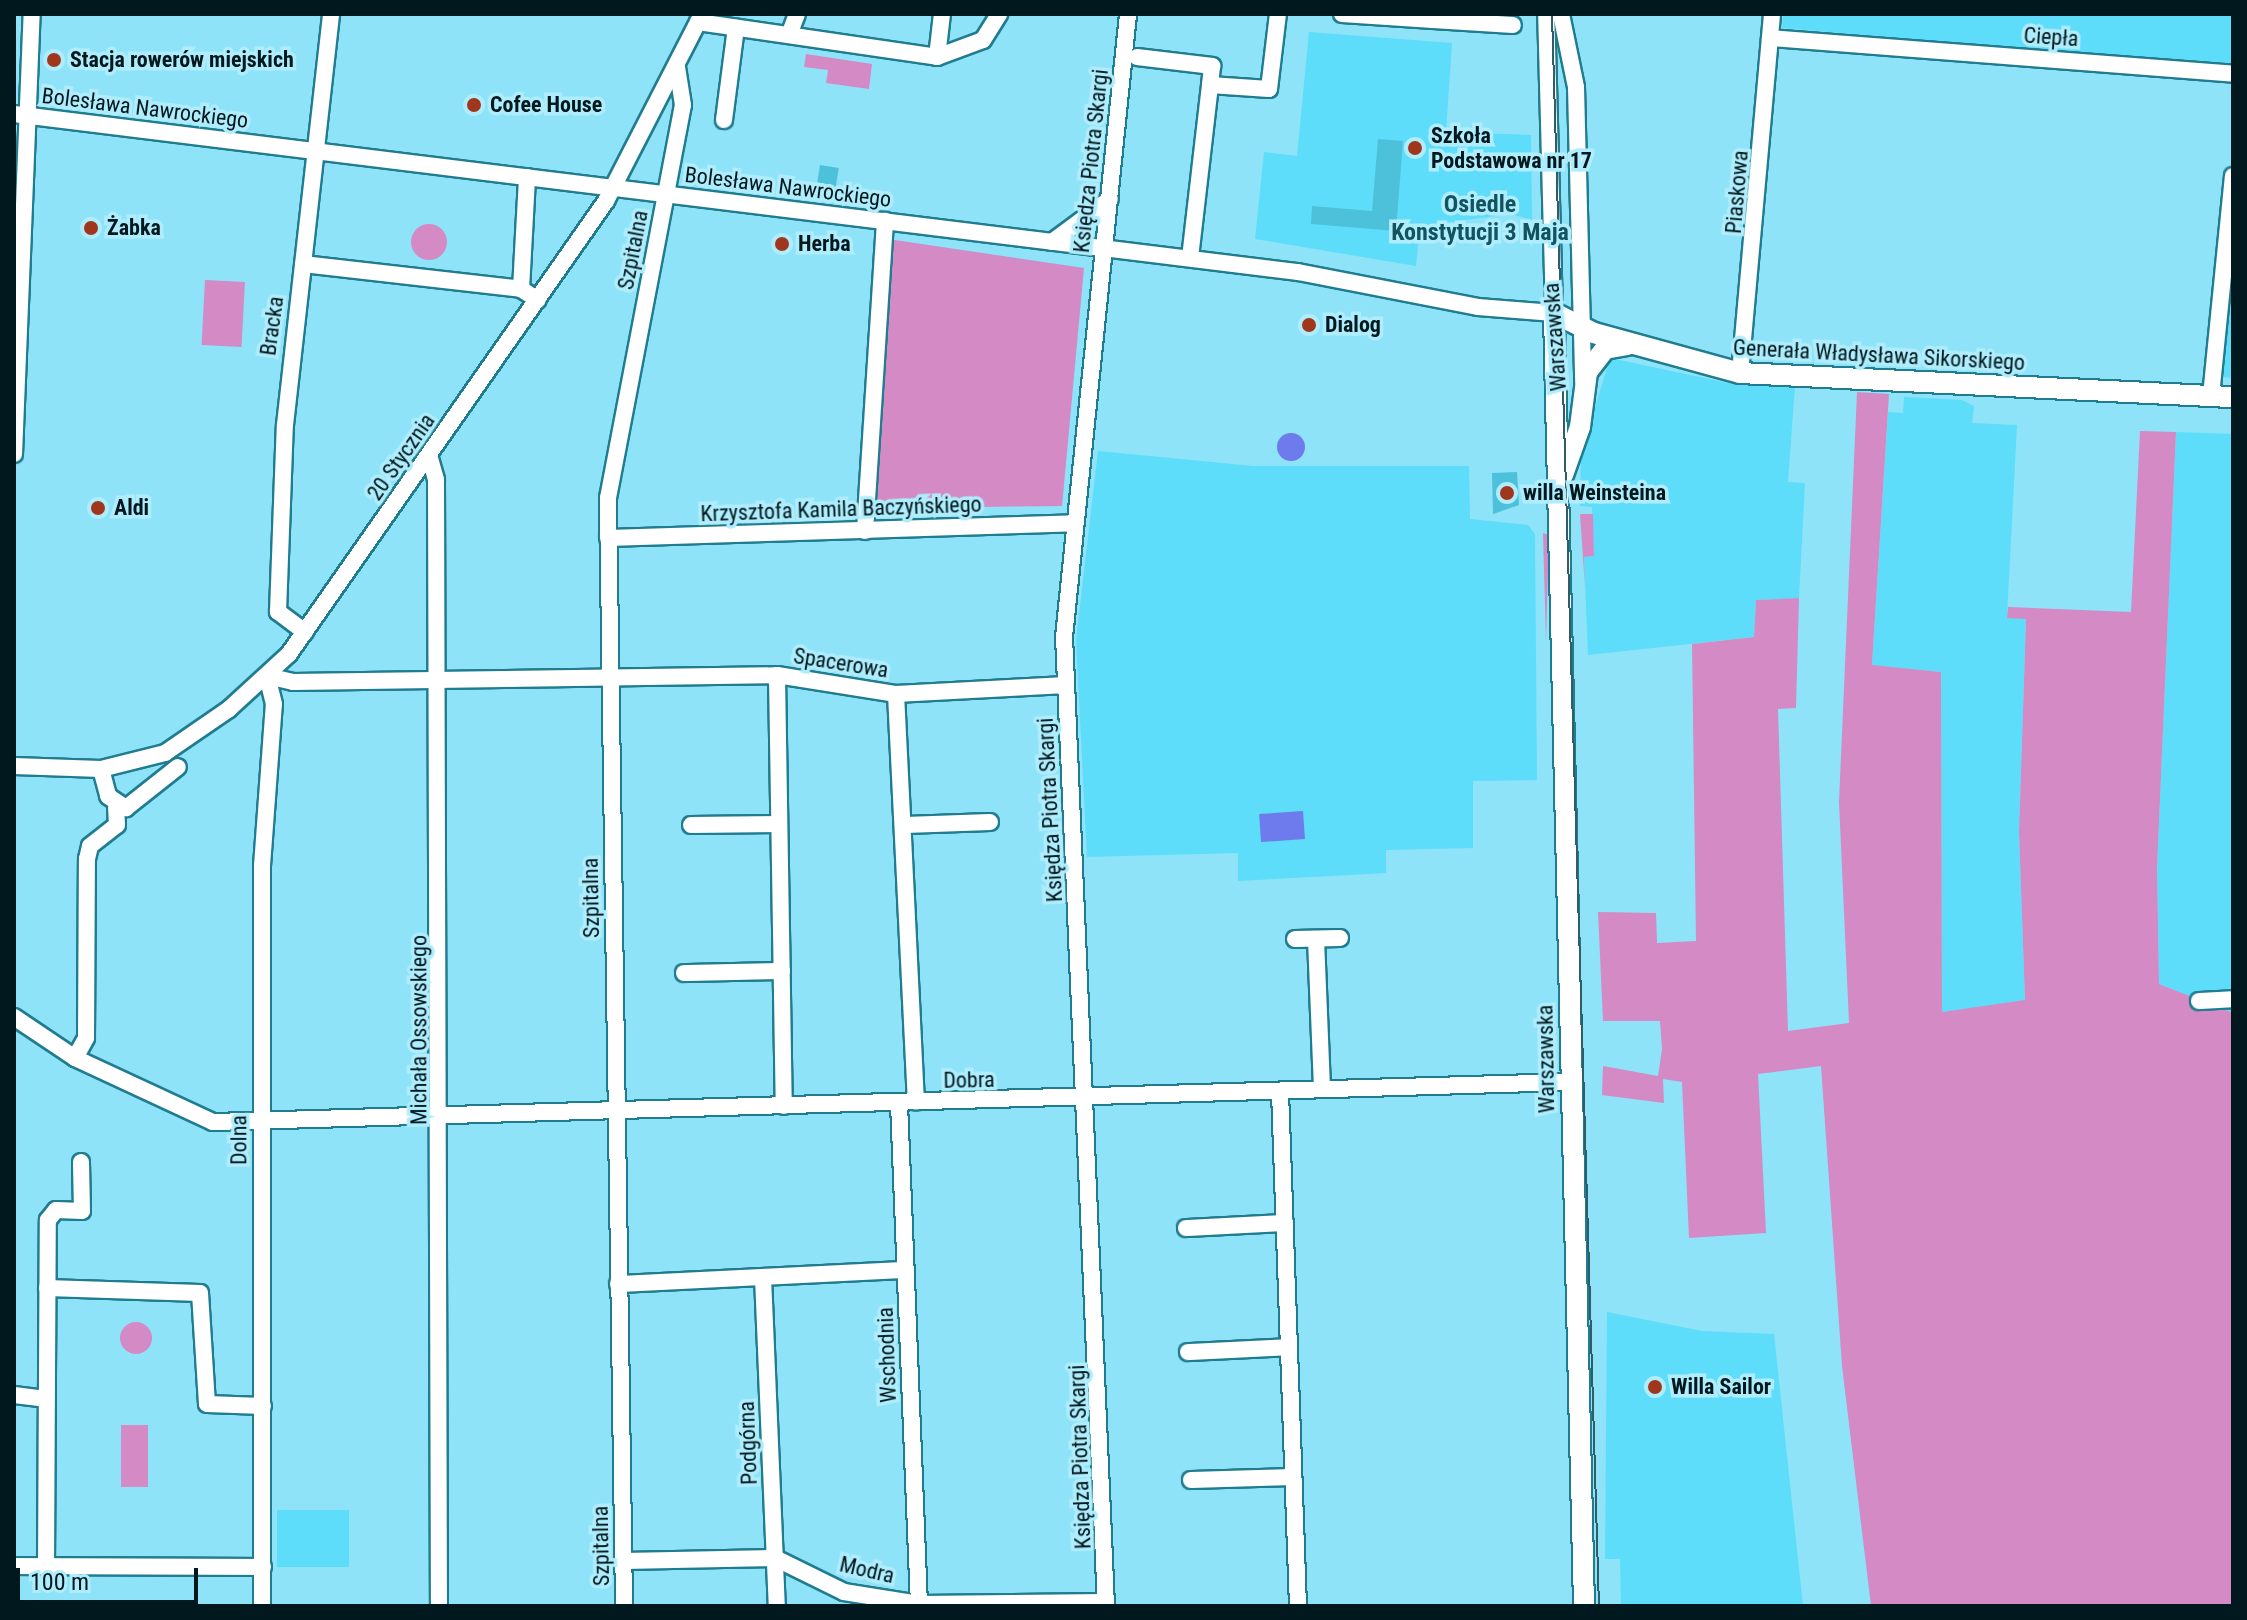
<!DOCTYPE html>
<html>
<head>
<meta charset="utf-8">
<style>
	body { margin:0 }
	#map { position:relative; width:2247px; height:1620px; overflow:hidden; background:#8ee3f8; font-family:"Roboto Condensed",sans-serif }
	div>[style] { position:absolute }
	.built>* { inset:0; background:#5dddfa; transform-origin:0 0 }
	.green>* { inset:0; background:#d48ac4; transform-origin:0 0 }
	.round { border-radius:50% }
	.water>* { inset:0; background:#6d7bed; transform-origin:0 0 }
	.building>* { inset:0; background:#4ec1da; transform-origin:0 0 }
	.roads { filter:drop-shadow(2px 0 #207c8f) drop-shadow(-2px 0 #207c8f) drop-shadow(0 2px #207c8f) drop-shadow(0 -2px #207c8f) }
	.minor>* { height:16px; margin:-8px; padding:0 8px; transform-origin:8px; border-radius:8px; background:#fff }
	.major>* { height:20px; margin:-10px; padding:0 10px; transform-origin:10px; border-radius:10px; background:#fff }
	.tram>* { height:2px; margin:-1px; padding:0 1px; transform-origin:1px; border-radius:1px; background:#315d68 }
	.dots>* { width:22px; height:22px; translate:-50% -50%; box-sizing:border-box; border:4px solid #b0edfc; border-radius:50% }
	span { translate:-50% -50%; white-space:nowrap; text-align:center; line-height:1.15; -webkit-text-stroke:7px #b0edfc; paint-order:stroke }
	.street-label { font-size:22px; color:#01181e }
	.poi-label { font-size:22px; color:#01181e; font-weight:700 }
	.left { translate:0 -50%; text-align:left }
	.neighbourhood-label { font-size:24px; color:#125360; font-weight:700 }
	.frame { position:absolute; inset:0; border:16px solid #01181e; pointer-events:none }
	.scale { position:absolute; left:16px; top:1568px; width:182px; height:36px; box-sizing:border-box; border:4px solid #01181e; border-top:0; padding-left:10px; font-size:24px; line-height:28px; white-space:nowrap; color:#01181e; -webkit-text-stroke:6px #b0edfc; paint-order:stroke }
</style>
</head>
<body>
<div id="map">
	<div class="built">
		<div style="clip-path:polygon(1783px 14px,2233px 14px,2233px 67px,1782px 28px)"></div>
		<div style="clip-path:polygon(1309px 32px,1452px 43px,1446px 132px,1531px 135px,1532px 220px,1511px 214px,1420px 226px,1416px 266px,1255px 239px,1264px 152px,1297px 156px)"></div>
		<div style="clip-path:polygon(2233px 246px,2233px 378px,2223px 377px)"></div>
		<div style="clip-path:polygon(1610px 358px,1728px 383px,1795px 386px,1788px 482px,1805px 483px,1799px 598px,1756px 600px,1754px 637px,1588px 655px,1584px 557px,1594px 556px,1592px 507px,1580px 506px,1581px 453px)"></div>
		<div style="clip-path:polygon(1904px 397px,1962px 400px,1974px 406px,1972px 423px,2017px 425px,2007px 617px,2026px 618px,2019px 832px,2025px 1001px,1942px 1012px,1941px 672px,1872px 666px,1888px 412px,1903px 413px)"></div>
		<div style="clip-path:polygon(2176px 432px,2233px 434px,2233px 1013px,2159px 984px,2157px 868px)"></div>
		<div style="clip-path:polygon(1098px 451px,1253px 466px,1469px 466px,1470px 519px,1528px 525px,1535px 534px,1537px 780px,1473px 781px,1473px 848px,1386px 850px,1386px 873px,1238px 881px,1238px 853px,1087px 857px,1076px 640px)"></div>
		<div style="clip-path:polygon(1607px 1312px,1702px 1331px,1774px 1334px,1803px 1606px,1621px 1606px,1620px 1559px,1605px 1559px)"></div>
		<div style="left:277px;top:1510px;width:72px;height:57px"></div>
	</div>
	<div class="green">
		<div style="clip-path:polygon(806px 54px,872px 64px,869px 89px,826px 83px,828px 70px,804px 67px)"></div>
		<div class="round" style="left:411px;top:224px;width:36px;height:36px"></div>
		<div style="clip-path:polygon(888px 239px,1084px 268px,1062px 506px,872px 508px)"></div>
		<div style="left:205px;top:280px;width:40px;height:65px;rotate:3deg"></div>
		<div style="clip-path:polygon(1857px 392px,1889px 394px,1872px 665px,1941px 672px,1942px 1012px,2025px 1000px,2019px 832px,2026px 619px,2007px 618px,2008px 607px,2131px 612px,2140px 431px,2176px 432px,2157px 868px,2159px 984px,2233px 1013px,2233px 1606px,1871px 1606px,1842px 1366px,1821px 1066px,1758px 1074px,1766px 1233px,1689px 1238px,1682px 1082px,1663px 1079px,1664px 1103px,1602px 1095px,1603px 1066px,1658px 1076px,1662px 1049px,1660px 1021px,1603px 1021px,1598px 912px,1656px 913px,1657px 943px,1696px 941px,1692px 644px,1754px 637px,1756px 600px,1799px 598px,1796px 708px,1778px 709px,1788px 1031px,1849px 1023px,1839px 802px)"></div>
		<div style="clip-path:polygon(1580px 514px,1593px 514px,1594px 556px,1584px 557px,1585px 587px)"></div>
		<div style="clip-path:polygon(1543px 533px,1549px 535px,1546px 641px)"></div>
		<div class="round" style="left:120px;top:1322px;width:32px;height:32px"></div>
		<div style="left:121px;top:1425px;width:27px;height:62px"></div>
	</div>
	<div class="water">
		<div class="round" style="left:1277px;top:433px;width:28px;height:28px"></div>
		<div style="left:1303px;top:811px;width:28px;height:44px;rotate:86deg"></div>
	</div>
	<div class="building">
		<div style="clip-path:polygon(1378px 139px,1403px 141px,1396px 231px,1311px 224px,1312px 206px,1372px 211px)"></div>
		<div style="left:820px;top:165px;width:19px;height:33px;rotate:9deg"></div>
		<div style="clip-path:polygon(1517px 472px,1519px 505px,1493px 514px,1492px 473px)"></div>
	</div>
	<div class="roads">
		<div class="minor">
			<div style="left:1342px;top:14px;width:91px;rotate:3.8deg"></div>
			<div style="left:1433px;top:14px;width:6px;rotate:90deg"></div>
			<div style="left:1433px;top:20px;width:80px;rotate:3.6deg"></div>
			<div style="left:1561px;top:14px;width:75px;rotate:78.4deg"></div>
			<div style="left:1576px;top:87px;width:295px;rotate:88.6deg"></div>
			<div style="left:698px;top:22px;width:242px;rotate:8.3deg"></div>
			<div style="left:937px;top:57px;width:49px;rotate:-20.3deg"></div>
			<div style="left:983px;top:40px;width:31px;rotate:-58deg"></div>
			<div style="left:789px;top:35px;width:22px;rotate:-69deg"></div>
			<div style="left:1770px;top:38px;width:464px;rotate:4.4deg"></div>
			<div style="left:937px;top:57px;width:43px;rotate:-83.4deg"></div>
			<div style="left:1137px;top:57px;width:76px;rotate:6.8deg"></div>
			<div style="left:1212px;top:66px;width:19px;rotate:96deg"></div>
			<div style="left:1210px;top:85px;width:59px;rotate:3.9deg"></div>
			<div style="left:1269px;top:89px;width:76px;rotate:-83.2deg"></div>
			<div style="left:14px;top:114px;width:1294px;rotate:7.02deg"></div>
			<div style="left:1298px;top:272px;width:183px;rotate:11deg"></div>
			<div style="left:1478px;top:307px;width:76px;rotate:4.5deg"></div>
			<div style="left:1554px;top:313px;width:299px;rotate:-91.5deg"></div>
			<div style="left:724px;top:120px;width:93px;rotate:-82.6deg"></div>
			<div style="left:1052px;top:242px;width:72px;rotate:-36.6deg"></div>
			<div style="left:1190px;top:258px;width:174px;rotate:-83.4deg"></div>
			<div style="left:303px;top:264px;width:219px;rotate:6.5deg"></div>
			<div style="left:521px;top:289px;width:20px;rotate:33deg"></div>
			<div style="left:521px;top:289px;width:112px;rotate:-86.9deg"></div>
			<div style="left:1740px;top:373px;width:360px;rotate:-84.9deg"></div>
			<div style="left:2211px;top:396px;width:221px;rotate:-84.3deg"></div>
			<div style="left:14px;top:454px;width:440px;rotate:-87.7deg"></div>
			<div style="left:429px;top:455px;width:26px;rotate:74deg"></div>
			<div style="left:436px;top:480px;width:1126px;rotate:89.85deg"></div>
			<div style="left:865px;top:531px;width:311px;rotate:-86.3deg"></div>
			<div style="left:608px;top:538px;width:467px;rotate:-1.8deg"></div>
			<div style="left:305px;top:632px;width:34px;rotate:-143deg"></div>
			<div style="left:278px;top:612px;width:187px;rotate:-87.9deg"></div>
			<div style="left:285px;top:425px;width:414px;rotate:-83.6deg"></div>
			<div style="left:777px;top:675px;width:431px;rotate:89.1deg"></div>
			<div style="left:896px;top:694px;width:408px;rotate:87.2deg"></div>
			<div style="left:14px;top:766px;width:87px;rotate:2deg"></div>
			<div style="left:101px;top:769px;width:66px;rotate:-14deg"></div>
			<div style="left:165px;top:753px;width:78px;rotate:-34.5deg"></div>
			<div style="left:229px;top:709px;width:81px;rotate:-42.5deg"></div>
			<div style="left:289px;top:654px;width:553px;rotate:-55.02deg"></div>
			<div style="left:606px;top:201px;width:210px;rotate:-62.8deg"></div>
			<div style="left:101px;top:769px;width:28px;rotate:75deg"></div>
			<div style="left:108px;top:796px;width:22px;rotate:34deg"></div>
			<div style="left:126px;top:808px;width:66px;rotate:-38.3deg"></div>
			<div style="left:691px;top:825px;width:87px;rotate:-0.7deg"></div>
			<div style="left:905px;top:825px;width:85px;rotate:-2deg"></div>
			<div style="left:1295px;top:939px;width:45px;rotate:-1.3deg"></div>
			<div style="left:1316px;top:939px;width:150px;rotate:87.7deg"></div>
			<div style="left:684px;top:973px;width:98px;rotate:-1.2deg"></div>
			<div style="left:2199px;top:1001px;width:34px;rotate:-3deg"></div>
			<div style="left:14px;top:1017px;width:73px;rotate:33.9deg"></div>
			<div style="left:75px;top:1058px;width:152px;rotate:24.9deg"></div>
			<div style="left:213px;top:1122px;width:1359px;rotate:-1.69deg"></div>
			<div style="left:75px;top:1058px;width:23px;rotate:-61deg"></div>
			<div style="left:86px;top:1038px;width:179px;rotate:-89.7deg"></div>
			<div style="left:87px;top:859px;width:13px;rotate:-77deg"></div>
			<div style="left:90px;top:846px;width:34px;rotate:-38deg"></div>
			<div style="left:117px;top:825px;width:18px;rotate:-93deg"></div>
			<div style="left:1280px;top:1091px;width:515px;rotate:88deg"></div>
			<div style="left:899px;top:1103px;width:503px;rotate:87.72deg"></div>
			<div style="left:1186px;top:1228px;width:99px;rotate:-2.9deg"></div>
			<div style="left:763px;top:1277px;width:329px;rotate:87.6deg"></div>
			<div style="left:618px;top:1284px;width:287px;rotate:-2.8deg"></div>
			<div style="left:47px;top:1288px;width:153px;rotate:1.9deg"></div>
			<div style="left:200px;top:1293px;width:111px;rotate:86.4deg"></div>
			<div style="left:207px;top:1404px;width:56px;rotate:2deg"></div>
			<div style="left:1188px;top:1352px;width:101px;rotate:-2.8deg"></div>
			<div style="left:14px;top:1395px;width:32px;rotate:7deg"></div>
			<div style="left:1191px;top:1480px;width:102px;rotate:-1.7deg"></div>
			<div style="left:623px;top:1561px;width:152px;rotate:-1.1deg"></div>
			<div style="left:775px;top:1558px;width:77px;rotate:26.2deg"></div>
			<div style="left:844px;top:1592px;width:76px;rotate:9.1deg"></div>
			<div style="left:919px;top:1604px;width:187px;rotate:-0.6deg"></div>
			<div style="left:14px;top:1566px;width:249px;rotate:0.2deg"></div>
			<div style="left:46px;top:1566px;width:346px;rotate:-89.7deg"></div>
			<div style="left:48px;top:1220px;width:13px;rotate:-51deg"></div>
			<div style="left:56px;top:1210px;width:26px;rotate:2deg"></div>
			<div style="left:82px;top:1211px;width:49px;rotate:-91.2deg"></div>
			<div style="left:262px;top:1606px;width:740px;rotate:-90deg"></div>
			<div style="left:262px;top:866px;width:162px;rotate:-85.8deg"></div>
			<div style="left:274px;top:704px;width:29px;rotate:-104deg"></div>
			<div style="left:267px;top:676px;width:27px;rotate:13deg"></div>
			<div style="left:293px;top:682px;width:484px;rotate:-0.8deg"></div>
			<div style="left:777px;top:675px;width:121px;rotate:9.1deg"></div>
			<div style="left:896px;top:694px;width:170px;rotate:-3deg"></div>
			<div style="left:624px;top:1606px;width:1108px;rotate:-90.83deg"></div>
			<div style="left:608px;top:498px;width:400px;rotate:-79.2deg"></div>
			<div style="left:683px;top:105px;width:38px;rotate:-99deg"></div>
			<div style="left:1106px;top:1606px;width:970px;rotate:-92.48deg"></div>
			<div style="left:1064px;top:637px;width:626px;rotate:-84.13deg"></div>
		</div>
		<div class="major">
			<div style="left:1563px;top:475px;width:51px;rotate:-70.5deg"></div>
			<div style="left:1580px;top:427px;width:55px;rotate:-82.7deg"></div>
			<div style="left:1587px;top:372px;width:29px;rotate:-52deg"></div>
			<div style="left:1605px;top:349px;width:23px;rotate:-10deg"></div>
			<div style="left:1584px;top:1606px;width:1293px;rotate:-91.33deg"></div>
			<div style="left:1554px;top:313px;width:45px;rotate:26.6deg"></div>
			<div style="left:1594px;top:333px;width:151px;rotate:15.3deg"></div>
			<div style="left:1740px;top:373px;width:494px;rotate:2.8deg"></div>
		</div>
	</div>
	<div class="tram">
		<div style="left:1552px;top:14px;width:1593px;rotate:88.31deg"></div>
	</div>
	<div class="dots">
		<div style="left:54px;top:60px;background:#a0371d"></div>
		<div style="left:474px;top:105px;background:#a0371d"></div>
		<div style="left:1415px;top:148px;background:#a0371d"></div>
		<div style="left:91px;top:228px;background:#a0371d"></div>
		<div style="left:782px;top:244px;background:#a0371d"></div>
		<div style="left:1309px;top:325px;background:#a0371d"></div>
		<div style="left:1507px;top:493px;background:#a0371d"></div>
		<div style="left:98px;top:508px;background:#a0371d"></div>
		<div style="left:1655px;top:1387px;background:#a0371d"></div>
	</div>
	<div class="street-label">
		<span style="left:2051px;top:37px;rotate:4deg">Ciepła</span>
		<span style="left:145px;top:108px;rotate:7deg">Bolesława Nawrockiego</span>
		<span style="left:1091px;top:161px;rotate:-84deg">Księdza Piotra Skargi</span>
		<span style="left:788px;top:187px;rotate:7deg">Bolesława Nawrockiego</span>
		<span style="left:1737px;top:192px;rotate:-85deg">Piaskowa</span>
		<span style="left:633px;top:250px;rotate:-79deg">Szpitalna</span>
		<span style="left:272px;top:326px;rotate:-82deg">Bracka</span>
		<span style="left:1555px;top:337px;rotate:-94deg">Warszawska</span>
		<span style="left:1879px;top:355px;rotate:3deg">Generała Władysława Sikorskiego</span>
		<span style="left:401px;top:457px;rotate:-55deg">20 Stycznia</span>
		<span style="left:841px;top:509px;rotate:-2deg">Krzysztofa Kamila Baczyńskiego</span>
		<span style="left:841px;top:663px;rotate:9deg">Spacerowa</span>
		<span style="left:1050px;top:810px;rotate:-93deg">Księdza Piotra Skargi</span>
		<span style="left:591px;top:898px;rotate:-91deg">Szpitalna</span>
		<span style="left:419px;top:1030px;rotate:-90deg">Michała Ossowskiego</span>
		<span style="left:1546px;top:1059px;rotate:-91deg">Warszawska</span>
		<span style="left:969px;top:1080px;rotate:-1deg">Dobra</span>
		<span style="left:239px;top:1140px;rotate:-90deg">Dolna</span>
		<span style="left:887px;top:1355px;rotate:-92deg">Wschodnia</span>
		<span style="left:748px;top:1443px;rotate:-92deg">Podgórna</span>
		<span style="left:1080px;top:1457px;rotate:-92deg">Księdza Piotra Skargi</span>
		<span style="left:601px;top:1546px;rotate:-91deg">Szpitalna</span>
		<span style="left:867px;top:1570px;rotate:13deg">Modra</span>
	</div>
	<div class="poi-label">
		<span class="left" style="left:70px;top:60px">Stacja rowerów miejskich</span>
		<span class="left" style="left:490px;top:105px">Cofee House</span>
		<span class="left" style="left:1431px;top:148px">Szkoła<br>Podstawowa nr 17</span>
		<span class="left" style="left:107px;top:228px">Żabka</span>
		<span class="left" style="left:798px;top:244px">Herba</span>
		<span class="left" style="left:1325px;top:325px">Dialog</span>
		<span class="left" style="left:1523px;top:493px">willa Weinsteina</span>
		<span class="left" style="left:114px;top:508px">Aldi</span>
		<span class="left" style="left:1671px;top:1387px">Willa Sailor</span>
	</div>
	<div class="neighbourhood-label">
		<span style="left:1480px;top:219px">Osiedle<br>Konstytucji 3 Maja</span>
	</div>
	<div class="frame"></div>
	<div class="scale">100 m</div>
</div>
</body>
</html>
